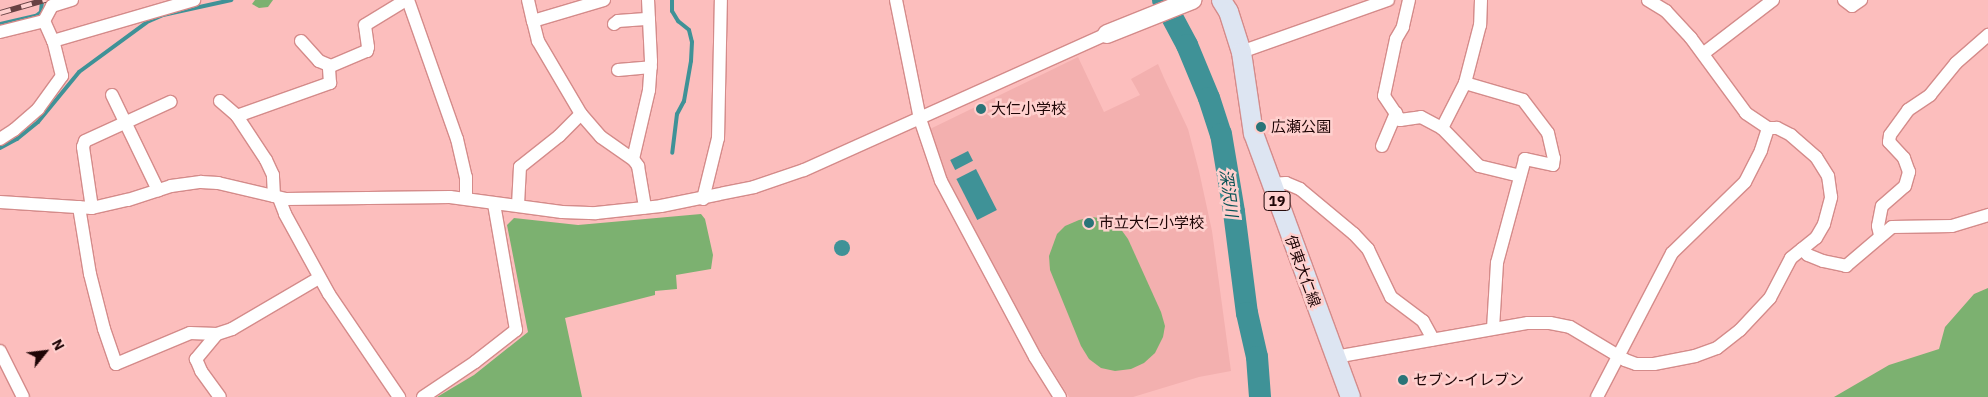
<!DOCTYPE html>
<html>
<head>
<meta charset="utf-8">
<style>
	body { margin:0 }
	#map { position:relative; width:1988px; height:397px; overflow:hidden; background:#fcbebd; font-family:"IBM Plex Sans","Noto Sans JP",sans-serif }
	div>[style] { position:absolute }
	.built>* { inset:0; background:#f3b0af }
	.green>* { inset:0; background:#7cb170 }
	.water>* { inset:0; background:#3f9297; transform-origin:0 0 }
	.round { border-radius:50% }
	.stream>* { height:4px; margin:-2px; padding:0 2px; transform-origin:2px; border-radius:2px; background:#3f9297 }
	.river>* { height:22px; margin:-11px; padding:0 11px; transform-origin:11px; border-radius:11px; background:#3f9297 }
	.roads { filter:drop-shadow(1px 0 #d48b8a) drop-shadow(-1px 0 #d48b8a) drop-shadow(0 1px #d48b8a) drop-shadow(0 -1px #d48b8a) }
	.street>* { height:12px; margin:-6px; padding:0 6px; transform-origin:6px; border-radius:6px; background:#fff }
	.secondary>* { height:18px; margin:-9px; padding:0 9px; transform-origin:9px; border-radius:9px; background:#fff }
	.primary>* { height:19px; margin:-9.5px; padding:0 9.5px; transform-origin:9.5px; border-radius:9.5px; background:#dde5f2 }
	.rail>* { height:5.5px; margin-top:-2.75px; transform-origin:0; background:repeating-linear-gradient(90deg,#ffd0ce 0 11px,#684243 0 22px); box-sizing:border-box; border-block:1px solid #684243 }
	.dots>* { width:14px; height:14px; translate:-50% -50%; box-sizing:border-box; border:2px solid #ffd0ce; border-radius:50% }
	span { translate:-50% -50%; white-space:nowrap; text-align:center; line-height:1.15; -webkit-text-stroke:5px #ffd0ce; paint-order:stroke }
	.shield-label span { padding:1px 4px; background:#ffd0ce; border:1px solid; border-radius:4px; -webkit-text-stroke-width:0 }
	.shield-label { font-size:14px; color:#1e0506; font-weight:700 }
	.poi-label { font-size:15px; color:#1e0506 }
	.left { translate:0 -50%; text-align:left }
	.street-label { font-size:15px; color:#1e0506 }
	.water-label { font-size:16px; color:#095356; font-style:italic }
	.north { position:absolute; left:20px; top:327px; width:50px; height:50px; -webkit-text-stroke:4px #ffd0ce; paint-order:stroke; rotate:61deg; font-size:14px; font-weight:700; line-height:20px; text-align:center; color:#1e0506 }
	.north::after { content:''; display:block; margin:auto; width:18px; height:22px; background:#1e0506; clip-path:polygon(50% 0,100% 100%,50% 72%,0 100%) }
</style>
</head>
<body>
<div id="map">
	<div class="built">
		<div style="clip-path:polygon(1078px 57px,1104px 112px,1140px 95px,1131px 79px,1158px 64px,1164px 78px,1188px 129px,1199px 171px,1212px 231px,1231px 371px,1199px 377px,1133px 397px,1069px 397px,1027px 330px,951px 189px,930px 129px)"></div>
	</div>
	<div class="green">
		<div style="clip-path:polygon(255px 0,273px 0,268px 7px,259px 8px,252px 4px)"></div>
		<div style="clip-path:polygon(701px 214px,705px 219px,713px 255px,711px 269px,676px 275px,677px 289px,655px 291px,655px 295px,565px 318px,582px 397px,437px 397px,474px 375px,528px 332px,507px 225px,514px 218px,578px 225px)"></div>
		<div style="clip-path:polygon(1092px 217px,1106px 219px,1120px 228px,1128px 239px,1161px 312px,1165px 326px,1163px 337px,1155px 353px,1144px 363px,1131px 369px,1115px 371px,1101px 368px,1089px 359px,1081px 346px,1050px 270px,1049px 256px,1057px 234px,1065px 226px,1079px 220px)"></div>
		<div style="clip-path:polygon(1988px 288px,1988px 397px,1834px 397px,1889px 365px,1939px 349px,1945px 327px,1974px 294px)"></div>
	</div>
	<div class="water">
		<div style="left:968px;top:151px;width:11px;height:20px;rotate:63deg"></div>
		<div style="left:976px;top:169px;width:46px;height:22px;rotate:63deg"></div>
		<div class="round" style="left:834px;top:240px;width:16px;height:16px"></div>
	</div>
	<div class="stream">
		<div style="left:672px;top:0;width:11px;rotate:90deg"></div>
		<div style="left:672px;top:11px;width:12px;rotate:59deg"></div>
		<div style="left:678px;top:21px;width:14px;rotate:39deg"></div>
		<div style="left:689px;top:30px;width:12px;rotate:76deg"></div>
		<div style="left:692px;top:42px;width:19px;rotate:93deg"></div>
		<div style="left:691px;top:61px;width:41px;rotate:99.9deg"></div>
		<div style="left:684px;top:101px;width:15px;rotate:118deg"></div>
		<div style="left:677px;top:114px;width:39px;rotate:97deg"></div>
		<div style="left:0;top:24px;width:37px;rotate:-13deg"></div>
		<div style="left:36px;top:16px;width:6px;rotate:-39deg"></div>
		<div style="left:41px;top:12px;width:12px;rotate:-85deg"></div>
		<div style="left:0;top:148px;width:19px;rotate:-28deg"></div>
		<div style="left:17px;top:139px;width:27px;rotate:-39deg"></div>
		<div style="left:38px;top:122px;width:65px;rotate:-50.6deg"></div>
		<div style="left:79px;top:72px;width:84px;rotate:-36.3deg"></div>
		<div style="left:147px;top:22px;width:17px;rotate:-24deg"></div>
		<div style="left:163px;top:15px;width:70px;rotate:-12.4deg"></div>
	</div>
	<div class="river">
		<div style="left:1163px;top:0;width:51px;rotate:61.9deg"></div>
		<div style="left:1187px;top:45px;width:57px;rotate:67.5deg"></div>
		<div style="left:1209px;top:98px;width:38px;rotate:72deg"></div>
		<div style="left:1221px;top:134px;width:79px;rotate:80.5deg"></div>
		<div style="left:1234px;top:212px;width:102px;rotate:82.7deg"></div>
		<div style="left:1247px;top:313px;width:45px;rotate:77.2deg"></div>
		<div style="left:1257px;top:357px;width:40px;rotate:85.7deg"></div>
	</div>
	<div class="roads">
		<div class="street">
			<div style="left:408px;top:0;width:147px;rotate:70.6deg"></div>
			<div style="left:457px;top:139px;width:39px;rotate:77deg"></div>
			<div style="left:466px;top:177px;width:21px;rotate:90deg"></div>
			<div style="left:528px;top:0;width:22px;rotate:77deg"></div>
			<div style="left:896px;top:0;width:121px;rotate:78.6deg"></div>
			<div style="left:920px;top:119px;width:65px;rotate:71.3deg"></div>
			<div style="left:941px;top:181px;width:200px;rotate:61.9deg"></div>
			<div style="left:1035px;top:357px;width:47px;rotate:58deg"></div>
			<div style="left:1409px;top:0;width:28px;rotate:103deg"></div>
			<div style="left:1403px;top:27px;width:14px;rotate:120deg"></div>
			<div style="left:1396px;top:39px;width:58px;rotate:101.9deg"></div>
			<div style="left:1384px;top:96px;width:29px;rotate:56deg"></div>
			<div style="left:1400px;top:120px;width:21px;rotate:-8deg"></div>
			<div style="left:1421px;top:117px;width:24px;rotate:28deg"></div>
			<div style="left:1481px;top:0;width:25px;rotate:92deg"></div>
			<div style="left:1480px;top:25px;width:60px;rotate:104.5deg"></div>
			<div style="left:1465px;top:83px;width:51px;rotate:117.1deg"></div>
			<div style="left:1442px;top:128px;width:53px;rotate:45.8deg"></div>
			<div style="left:1479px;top:166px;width:42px;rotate:13.7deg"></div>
			<div style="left:1844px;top:0;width:10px;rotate:37deg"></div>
			<div style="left:1852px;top:6px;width:11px;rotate:-34deg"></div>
			<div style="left:614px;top:24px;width:5px;rotate:-37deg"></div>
			<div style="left:618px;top:21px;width:31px;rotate:-4deg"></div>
			<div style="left:0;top:32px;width:45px;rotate:-14deg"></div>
			<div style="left:44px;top:21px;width:17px;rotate:-62deg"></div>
			<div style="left:52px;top:6px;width:21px;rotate:-17deg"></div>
			<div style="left:53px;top:41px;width:147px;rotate:-16.2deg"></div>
			<div style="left:301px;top:41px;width:27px;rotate:48deg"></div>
			<div style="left:319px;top:61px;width:13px;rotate:23deg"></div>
			<div style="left:1241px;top:52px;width:156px;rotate:-19.5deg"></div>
			<div style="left:1704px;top:53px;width:87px;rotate:-37.5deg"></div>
			<div style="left:618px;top:70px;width:33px;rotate:-5deg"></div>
			<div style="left:1465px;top:83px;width:60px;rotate:16.3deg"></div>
			<div style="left:1523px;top:100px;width:41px;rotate:52.9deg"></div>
			<div style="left:1548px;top:133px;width:26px;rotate:77deg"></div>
			<div style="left:1554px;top:158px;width:7px;rotate:98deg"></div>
			<div style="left:1553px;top:165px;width:29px;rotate:-168deg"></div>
			<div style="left:1525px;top:159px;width:108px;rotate:105.1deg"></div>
			<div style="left:1497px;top:263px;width:65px;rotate:93.5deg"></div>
			<div style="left:112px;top:95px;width:106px;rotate:64.2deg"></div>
			<div style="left:220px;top:101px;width:23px;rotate:41deg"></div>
			<div style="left:581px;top:114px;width:30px;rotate:49deg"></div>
			<div style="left:601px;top:137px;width:39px;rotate:35deg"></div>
			<div style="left:633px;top:159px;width:9px;rotate:54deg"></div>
			<div style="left:638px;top:166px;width:42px;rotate:80.3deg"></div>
			<div style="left:0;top:139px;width:17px;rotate:-33deg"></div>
			<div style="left:14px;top:130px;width:32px;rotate:-41deg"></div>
			<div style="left:38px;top:109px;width:41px;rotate:-54deg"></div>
			<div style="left:62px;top:76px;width:36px;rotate:-104deg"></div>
			<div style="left:53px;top:41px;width:22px;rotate:-114deg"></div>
			<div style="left:1382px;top:146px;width:36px;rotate:-67deg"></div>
			<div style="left:633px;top:159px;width:71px;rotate:-76.9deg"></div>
			<div style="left:649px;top:90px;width:29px;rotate:-86deg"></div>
			<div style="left:651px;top:61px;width:61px;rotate:-92.8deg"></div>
			<div style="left:1271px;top:184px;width:15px;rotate:-4deg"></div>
			<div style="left:1286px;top:183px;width:15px;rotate:23deg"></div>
			<div style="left:1300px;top:189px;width:70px;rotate:39.8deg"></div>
			<div style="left:1354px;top:234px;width:21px;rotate:47deg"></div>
			<div style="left:1368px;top:249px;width:53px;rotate:64.4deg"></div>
			<div style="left:1391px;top:297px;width:40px;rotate:37deg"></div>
			<div style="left:1423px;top:321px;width:21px;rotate:61deg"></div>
			<div style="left:274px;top:196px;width:21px;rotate:-93deg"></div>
			<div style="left:273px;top:175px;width:17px;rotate:-115deg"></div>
			<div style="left:266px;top:160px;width:53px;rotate:-123.4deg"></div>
			<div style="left:237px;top:116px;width:99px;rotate:-19.5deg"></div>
			<div style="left:330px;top:83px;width:16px;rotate:-94deg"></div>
			<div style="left:329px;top:67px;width:2px;rotate:-27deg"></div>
			<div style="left:331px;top:66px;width:39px;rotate:-23deg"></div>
			<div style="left:367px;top:51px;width:4px;rotate:-76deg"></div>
			<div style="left:368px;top:47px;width:22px;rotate:-98deg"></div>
			<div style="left:365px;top:25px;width:48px;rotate:-31.4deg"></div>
			<div style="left:279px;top:198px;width:17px;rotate:69deg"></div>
			<div style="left:285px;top:214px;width:91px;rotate:61.2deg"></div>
			<div style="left:329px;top:294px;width:125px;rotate:55.8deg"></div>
			<div style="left:703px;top:199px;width:63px;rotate:-76.2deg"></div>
			<div style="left:718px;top:138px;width:138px;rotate:-88.8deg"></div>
			<div style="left:0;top:202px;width:92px;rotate:3.7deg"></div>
			<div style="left:92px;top:208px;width:37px;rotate:-13deg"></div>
			<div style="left:128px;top:200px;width:45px;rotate:-18deg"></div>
			<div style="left:171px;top:186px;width:30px;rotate:-8deg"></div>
			<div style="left:201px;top:182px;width:17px;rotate:3deg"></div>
			<div style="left:218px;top:183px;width:70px;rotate:13.2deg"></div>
			<div style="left:286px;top:199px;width:164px;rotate:-0.7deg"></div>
			<div style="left:450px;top:197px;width:113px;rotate:7.6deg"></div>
			<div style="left:562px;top:212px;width:34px;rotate:2deg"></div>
			<div style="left:596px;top:213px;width:65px;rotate:-6.1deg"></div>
			<div style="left:661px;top:206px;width:95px;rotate:-11.5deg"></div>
			<div style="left:754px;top:187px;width:53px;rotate:-18.8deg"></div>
			<div style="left:804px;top:170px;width:332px;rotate:-24.2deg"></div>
			<div style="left:518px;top:205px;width:38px;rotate:-87deg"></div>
			<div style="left:520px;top:167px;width:50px;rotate:-38.5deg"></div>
			<div style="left:559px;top:136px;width:31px;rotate:-45deg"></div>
			<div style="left:581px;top:114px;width:85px;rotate:-120.5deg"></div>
			<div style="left:538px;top:41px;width:21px;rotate:-104deg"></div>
			<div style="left:533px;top:21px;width:74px;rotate:-16.5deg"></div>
			<div style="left:79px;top:207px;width:68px;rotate:80.7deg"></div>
			<div style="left:90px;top:274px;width:57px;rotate:75.7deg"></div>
			<div style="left:104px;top:329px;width:37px;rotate:71deg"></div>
			<div style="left:116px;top:364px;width:80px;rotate:-22.7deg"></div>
			<div style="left:190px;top:333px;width:27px;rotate:2deg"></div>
			<div style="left:217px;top:334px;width:16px;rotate:-18deg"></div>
			<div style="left:232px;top:329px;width:101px;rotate:-30.4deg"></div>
			<div style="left:92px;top:208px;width:62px;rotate:-98.4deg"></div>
			<div style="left:83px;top:147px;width:6px;rotate:-72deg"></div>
			<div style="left:85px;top:141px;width:94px;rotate:-24.6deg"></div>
			<div style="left:1880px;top:235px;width:9px;rotate:-103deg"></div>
			<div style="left:1878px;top:226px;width:20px;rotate:-79deg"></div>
			<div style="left:1882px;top:206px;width:30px;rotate:-41deg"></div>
			<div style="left:1905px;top:186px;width:15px;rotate:-74deg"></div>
			<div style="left:1909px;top:172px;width:15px;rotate:-110deg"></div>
			<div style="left:1904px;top:158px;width:22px;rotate:-133deg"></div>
			<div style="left:1889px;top:142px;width:7px;rotate:-82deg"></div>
			<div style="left:1890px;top:135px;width:31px;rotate:-54deg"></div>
			<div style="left:1908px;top:110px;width:27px;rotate:-34deg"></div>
			<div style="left:1930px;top:95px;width:41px;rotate:-50.9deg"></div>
			<div style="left:1956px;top:63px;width:43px;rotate:-41.2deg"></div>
			<div style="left:1802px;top:249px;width:8px;rotate:45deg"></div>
			<div style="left:1808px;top:255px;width:16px;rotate:22deg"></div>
			<div style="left:1823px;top:261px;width:24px;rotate:12deg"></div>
			<div style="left:1846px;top:266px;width:60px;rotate:-40.3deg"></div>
			<div style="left:1892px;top:227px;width:60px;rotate:-1deg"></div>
			<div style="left:1952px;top:226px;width:38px;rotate:-17deg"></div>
			<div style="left:217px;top:334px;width:33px;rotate:130deg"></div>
			<div style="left:196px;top:359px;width:13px;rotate:67deg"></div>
			<div style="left:201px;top:371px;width:32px;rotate:54deg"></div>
			<div style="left:0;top:351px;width:51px;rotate:63.4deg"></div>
			<div style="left:1335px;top:357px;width:196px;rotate:-10deg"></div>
			<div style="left:1528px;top:323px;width:22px"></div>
			<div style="left:1550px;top:323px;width:20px;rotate:11deg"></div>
			<div style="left:1570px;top:327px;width:64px;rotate:31deg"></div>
			<div style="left:1625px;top:360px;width:12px;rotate:20deg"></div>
			<div style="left:1636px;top:364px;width:18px"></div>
			<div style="left:1654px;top:364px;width:42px;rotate:-11deg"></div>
			<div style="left:1695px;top:356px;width:23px;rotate:-20deg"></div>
			<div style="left:1717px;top:348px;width:29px;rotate:-38deg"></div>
			<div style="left:1740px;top:330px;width:44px;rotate:-46.8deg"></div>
			<div style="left:1770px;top:298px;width:45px;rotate:-62.3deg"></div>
			<div style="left:1791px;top:258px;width:32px;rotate:-39deg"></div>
			<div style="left:1816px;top:238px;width:16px;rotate:-60deg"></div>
			<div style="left:1824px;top:224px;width:28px;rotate:-75deg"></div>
			<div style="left:1831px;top:197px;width:21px;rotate:-98deg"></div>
			<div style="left:1828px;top:176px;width:22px;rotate:-122deg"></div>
			<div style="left:1816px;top:157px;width:33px;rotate:-139deg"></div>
			<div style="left:1791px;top:135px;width:16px;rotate:-153deg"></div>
			<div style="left:1777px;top:128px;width:9px;rotate:180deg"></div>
			<div style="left:1768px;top:128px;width:27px;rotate:-146deg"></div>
			<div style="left:1746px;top:113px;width:93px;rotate:-126.3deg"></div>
			<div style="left:1691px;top:38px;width:37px;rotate:-133deg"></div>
			<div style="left:1666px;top:11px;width:21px;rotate:-149deg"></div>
			<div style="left:423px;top:397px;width:63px;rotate:-33.9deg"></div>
			<div style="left:475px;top:362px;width:52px;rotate:-38deg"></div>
			<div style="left:516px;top:330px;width:128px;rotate:-99.9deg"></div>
			<div style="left:1597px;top:397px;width:162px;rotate:-62.5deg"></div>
			<div style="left:1672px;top:253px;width:102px;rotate:-44.2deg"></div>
			<div style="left:1745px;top:182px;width:36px;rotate:-63deg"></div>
			<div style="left:1761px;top:150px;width:23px;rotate:-72deg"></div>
		</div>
		<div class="secondary">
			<div style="left:1107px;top:34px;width:92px;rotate:-21.8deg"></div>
		</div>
		<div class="primary">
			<div style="left:1221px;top:0;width:13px;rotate:58deg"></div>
			<div style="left:1228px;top:11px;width:43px;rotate:72.4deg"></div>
			<div style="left:1241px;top:52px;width:82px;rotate:81.6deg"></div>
			<div style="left:1253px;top:133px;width:281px;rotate:69.8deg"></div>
		</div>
	</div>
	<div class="rail">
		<div style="left:0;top:13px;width:47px;rotate:-16.1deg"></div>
	</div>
	<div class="dots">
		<div style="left:981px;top:109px;background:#2a7478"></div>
		<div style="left:1261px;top:127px;background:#2a7478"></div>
		<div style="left:1089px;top:223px;background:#2a7478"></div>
		<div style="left:1403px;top:380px;background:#2a7478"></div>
	</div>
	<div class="shield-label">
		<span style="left:1277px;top:201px">19</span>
	</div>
	<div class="poi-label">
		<span class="left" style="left:991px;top:109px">大仁小学校</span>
		<span class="left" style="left:1271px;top:127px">広瀬公園</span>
		<span class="left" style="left:1099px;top:223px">市立大仁小学校</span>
		<span class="left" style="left:1413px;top:380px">セブン-イレブン</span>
	</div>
	<div class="street-label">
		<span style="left:1303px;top:271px;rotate:70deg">伊東大仁線</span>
	</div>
	<div class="water-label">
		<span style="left:1229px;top:193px;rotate:82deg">深沢川</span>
	</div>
	<div class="north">N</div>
</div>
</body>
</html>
